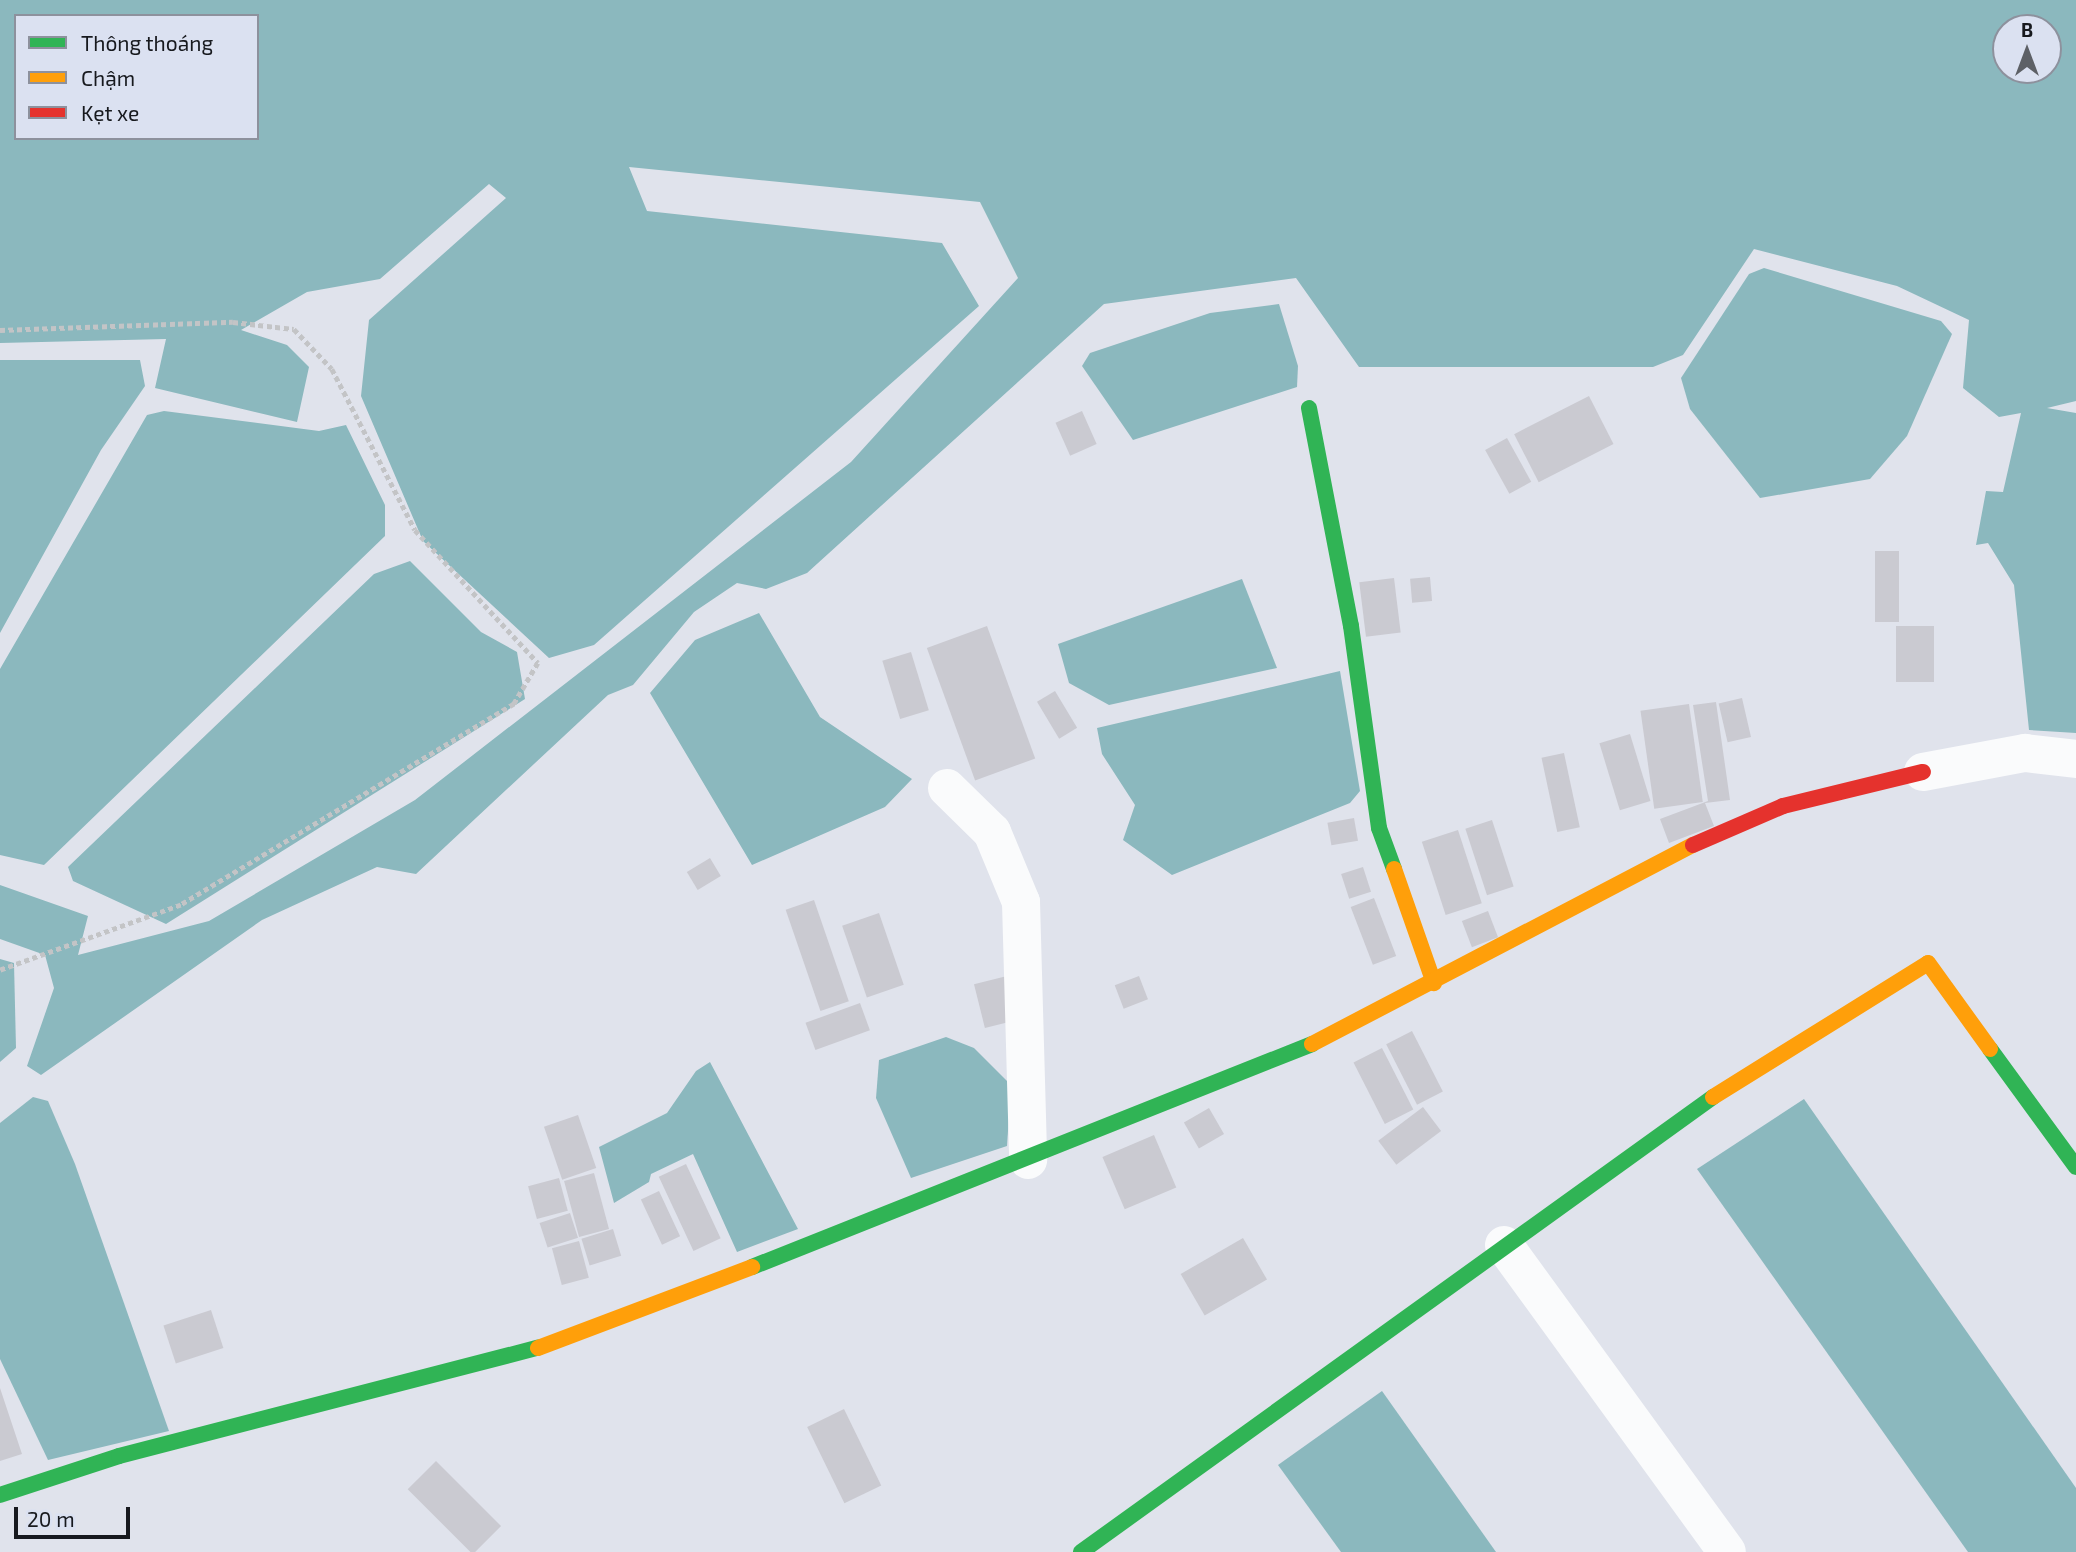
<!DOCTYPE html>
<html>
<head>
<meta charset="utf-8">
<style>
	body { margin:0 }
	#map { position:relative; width:2076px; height:1552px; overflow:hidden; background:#e0e3ec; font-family:"Exo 2",sans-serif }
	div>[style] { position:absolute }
	.water>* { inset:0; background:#8bb8be }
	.building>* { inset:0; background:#cacad1; transform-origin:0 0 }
	.path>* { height:4.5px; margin-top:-2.25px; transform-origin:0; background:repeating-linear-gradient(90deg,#c3c4c6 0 5px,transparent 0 8.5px) }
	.street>* { height:38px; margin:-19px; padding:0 19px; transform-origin:19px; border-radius:19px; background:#fafbfc }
	.fast>* { height:16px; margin:-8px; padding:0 8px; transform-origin:8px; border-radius:8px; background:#30b455 }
	.slow>* { height:16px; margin:-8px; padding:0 8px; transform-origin:8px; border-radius:8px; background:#ff9f0a }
	.jam>* { height:16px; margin:-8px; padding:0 8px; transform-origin:8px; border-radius:8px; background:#e5322d }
	span { translate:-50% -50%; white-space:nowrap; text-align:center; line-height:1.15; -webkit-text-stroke:5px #dbe1f1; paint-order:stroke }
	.legend { position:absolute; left:14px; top:14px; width:245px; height:126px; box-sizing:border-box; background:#dbe1f1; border:2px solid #8d919d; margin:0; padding:9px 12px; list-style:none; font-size:21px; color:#17191e }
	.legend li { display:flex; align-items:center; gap:14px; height:35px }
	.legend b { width:35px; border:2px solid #8d919d }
	.north { position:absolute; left:1992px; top:14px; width:70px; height:70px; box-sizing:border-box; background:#dbe1f1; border:2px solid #8d919d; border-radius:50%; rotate:0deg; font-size:19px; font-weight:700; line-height:28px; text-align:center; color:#17191e }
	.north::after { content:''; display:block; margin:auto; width:24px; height:32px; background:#5d6066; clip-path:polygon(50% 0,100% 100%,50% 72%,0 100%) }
	.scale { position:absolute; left:14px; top:1507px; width:116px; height:32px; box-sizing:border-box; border:4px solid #17191e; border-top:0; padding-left:9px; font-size:21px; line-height:24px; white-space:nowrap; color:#17191e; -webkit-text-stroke:5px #dbe1f1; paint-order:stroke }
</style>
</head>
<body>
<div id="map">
	<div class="water">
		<div style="clip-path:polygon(evenodd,0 0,2076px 0,2076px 401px,2047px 408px,2076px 413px,2076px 733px,2029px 730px,2014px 585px,1988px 543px,1976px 545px,1986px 491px,2003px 492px,2021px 413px,1999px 417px,1963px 388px,1969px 320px,1897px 286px,1754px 249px,1683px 355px,1653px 367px,1359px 367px,1296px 278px,1104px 304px,807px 573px,766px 589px,737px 583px,694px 612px,633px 685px,608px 695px,416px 874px,377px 867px,262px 920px,41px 1075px,27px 1066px,54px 988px,45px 955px,0 939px,0 885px,88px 916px,78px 955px,209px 921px,415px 800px,851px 462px,1018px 278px,980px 202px,629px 167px,647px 211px,942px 243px,979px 306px,594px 645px,549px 658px,423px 541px,361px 396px,369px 320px,506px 198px,489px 184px,380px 279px,307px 292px,241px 330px,287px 345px,309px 367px,297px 422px,155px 388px,166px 339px,0 343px,0 0,16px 16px,257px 16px,257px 138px,16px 138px,16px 16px,0 0,2006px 28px,2048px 28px,2048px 70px,2006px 70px,2006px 28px)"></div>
		<div style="clip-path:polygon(1764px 268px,1941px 321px,1952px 334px,1907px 436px,1870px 479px,1760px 498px,1690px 409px,1681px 378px,1749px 274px)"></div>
		<div style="clip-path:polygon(1279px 304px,1298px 366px,1297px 387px,1133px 440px,1082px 366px,1090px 353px,1210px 313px)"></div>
		<div style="clip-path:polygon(0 360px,140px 360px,145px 386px,101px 450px,0 633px)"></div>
		<div style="clip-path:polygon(164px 411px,319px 431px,346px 425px,385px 505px,385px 536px,44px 865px,0 855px,0 669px,147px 415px)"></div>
		<div style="clip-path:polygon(410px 561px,481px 632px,517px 652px,525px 699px,166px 924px,73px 881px,68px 867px,374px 574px)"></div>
		<div style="clip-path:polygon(1242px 579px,1277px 668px,1109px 705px,1069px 683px,1058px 644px)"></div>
		<div style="clip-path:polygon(759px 613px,820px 717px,912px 779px,885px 807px,752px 865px,650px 693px,695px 640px)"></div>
		<div style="clip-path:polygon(1340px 671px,1360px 791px,1350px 803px,1172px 875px,1123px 840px,1135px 805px,1102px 754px,1097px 728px)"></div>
		<div style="clip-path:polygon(0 959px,14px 963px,16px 1048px,0 1062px)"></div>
		<div style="clip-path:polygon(946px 1037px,974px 1048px,1011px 1085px,1007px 1146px,911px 1178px,876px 1098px,879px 1060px)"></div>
		<div style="clip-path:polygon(710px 1062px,798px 1229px,737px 1252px,693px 1154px,651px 1174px,649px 1182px,614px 1203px,599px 1147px,667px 1113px,696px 1071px)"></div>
		<div style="clip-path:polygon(33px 1097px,48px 1101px,75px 1164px,169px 1431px,48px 1460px,0 1359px,0 1123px)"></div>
		<div style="clip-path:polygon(1804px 1099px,2076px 1488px,2076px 1552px,1968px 1552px,1697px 1169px)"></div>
		<div style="clip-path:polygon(1382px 1391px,1496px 1552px,1341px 1552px,1278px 1465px)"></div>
	</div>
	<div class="building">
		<div style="left:1589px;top:396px;width:54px;height:84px;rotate:63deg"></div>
		<div style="left:1082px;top:411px;width:36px;height:29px;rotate:66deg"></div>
		<div style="left:1507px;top:438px;width:50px;height:25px;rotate:61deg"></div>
		<div style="left:1875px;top:551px;width:24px;height:71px"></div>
		<div style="left:1430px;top:577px;width:24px;height:20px;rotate:85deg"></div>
		<div style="left:1394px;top:578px;width:55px;height:35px;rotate:83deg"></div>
		<div style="left:987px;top:626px;width:141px;height:64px;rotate:70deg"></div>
		<div style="left:1896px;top:626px;width:38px;height:56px"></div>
		<div style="left:911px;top:652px;width:61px;height:30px;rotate:73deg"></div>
		<div style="left:1055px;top:691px;width:43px;height:21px;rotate:59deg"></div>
		<div style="left:1742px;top:698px;width:40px;height:24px;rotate:77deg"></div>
		<div style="clip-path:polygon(1716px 702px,1730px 800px,1705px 803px,1714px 826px,1669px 843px,1660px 819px,1708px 801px,1693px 705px)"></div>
		<div style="left:1689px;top:704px;width:99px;height:49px;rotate:82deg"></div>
		<div style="left:1630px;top:734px;width:70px;height:32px;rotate:73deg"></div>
		<div style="left:1564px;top:753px;width:76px;height:23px;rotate:78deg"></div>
		<div style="left:1354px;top:818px;width:23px;height:27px;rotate:80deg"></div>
		<div style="left:1492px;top:820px;width:70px;height:28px;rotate:72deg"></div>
		<div style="left:1458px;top:830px;width:77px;height:38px;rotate:72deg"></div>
		<div style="left:710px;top:858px;width:21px;height:27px;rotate:59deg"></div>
		<div style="left:1363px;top:867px;width:26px;height:23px;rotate:72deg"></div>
		<div style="left:1374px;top:898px;width:62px;height:25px;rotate:69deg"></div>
		<div style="left:814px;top:900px;width:107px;height:30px;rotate:71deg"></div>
		<div style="left:1488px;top:911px;width:28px;height:28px;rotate:69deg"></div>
		<div style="left:879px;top:913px;width:76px;height:39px;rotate:71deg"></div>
		<div style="left:1007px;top:976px;width:45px;height:34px;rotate:76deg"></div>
		<div style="left:1139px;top:976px;width:25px;height:26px;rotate:69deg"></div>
		<div style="left:860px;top:1003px;width:29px;height:58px;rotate:70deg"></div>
		<div style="left:1412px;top:1031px;width:68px;height:29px;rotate:63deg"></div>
		<div style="left:1382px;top:1048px;width:69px;height:32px;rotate:63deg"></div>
		<div style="left:1423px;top:1107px;width:30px;height:56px;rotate:53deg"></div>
		<div style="left:1209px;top:1108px;width:30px;height:29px;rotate:60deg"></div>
		<div style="left:578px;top:1115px;width:56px;height:36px;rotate:71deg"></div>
		<div style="left:1154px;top:1135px;width:57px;height:56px;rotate:67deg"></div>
		<div style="left:686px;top:1164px;width:82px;height:30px;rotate:65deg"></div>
		<div style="left:594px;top:1173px;width:58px;height:31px;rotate:75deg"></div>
		<div style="left:559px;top:1178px;width:34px;height:32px;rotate:75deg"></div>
		<div style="left:659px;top:1191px;width:50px;height:20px;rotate:65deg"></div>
		<div style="left:570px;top:1213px;width:26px;height:32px;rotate:72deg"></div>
		<div style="left:613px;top:1229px;width:28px;height:33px;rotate:73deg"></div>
		<div style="left:1243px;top:1238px;width:48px;height:72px;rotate:60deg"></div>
		<div style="left:579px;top:1241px;width:38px;height:28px;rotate:75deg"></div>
		<div style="left:211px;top:1310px;width:40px;height:50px;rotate:72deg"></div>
		<div style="clip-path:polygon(0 1388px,22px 1454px,0 1461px)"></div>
		<div style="left:844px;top:1409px;width:85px;height:41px;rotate:64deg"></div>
		<div style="left:436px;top:1461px;width:92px;height:40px;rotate:45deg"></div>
	</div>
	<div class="path">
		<div style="left:0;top:330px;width:233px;rotate:-2deg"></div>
		<div style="left:233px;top:322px;width:61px;rotate:6.5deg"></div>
		<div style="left:294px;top:329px;width:55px;rotate:46.5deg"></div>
		<div style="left:332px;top:369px;width:181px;rotate:62.7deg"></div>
		<div style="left:415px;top:530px;width:181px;rotate:47.2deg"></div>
		<div style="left:538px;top:663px;width:48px;rotate:120.3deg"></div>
		<div style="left:514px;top:704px;width:389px;rotate:148.9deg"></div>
		<div style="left:181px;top:905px;width:192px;rotate:160.2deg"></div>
	</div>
	<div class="street">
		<div style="left:1923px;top:772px;width:104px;rotate:-10.6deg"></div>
		<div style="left:2025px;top:753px;width:51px;rotate:6.7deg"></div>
		<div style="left:947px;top:788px;width:63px;rotate:44.4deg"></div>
		<div style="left:992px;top:832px;width:76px;rotate:67.5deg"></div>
		<div style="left:1021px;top:902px;width:258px;rotate:88.4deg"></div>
		<div style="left:1504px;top:1245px;width:379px;rotate:54deg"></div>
	</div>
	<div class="fast">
		<div style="left:1309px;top:408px;width:222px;rotate:79.1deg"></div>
		<div style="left:1351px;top:626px;width:204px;rotate:82.1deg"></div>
		<div style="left:1379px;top:828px;width:44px;rotate:69.9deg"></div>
		<div style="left:1990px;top:1049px;width:146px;rotate:53.9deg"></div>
		<div style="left:752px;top:1267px;width:603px;rotate:-21.71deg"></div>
		<div style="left:0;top:1495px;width:125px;rotate:-18.1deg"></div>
		<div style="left:119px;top:1456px;width:433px;rotate:-14.5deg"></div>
		<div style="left:1081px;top:1552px;width:779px;rotate:-35.75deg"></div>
	</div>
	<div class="slow">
		<div style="left:1394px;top:869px;width:121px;rotate:70.7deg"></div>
		<div style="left:1312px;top:1044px;width:430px;rotate:-27.6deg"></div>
		<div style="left:1713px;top:1097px;width:253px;rotate:-31.9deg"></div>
		<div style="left:1928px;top:963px;width:106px;rotate:54.2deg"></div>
		<div style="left:538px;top:1348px;width:229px;rotate:-20.7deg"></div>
	</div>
	<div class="jam">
		<div style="left:1693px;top:845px;width:98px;rotate:-23.4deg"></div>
		<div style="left:1783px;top:806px;width:144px;rotate:-13.7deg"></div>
	</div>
	<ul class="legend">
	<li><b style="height:9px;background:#30b455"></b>Thông thoáng</li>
	<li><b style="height:9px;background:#ff9f0a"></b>Chậm</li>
	<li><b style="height:9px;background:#e5322d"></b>Kẹt xe</li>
	</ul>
	<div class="north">B</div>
	<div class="scale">20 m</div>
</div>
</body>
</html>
